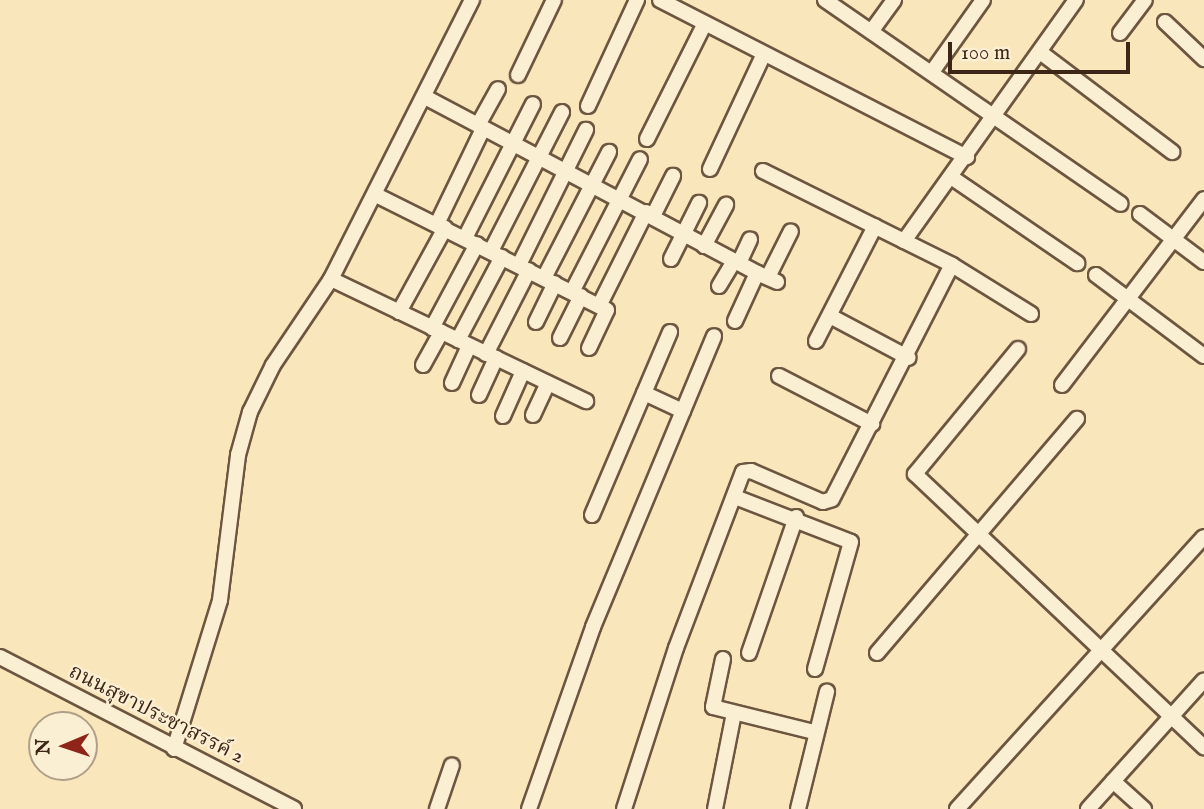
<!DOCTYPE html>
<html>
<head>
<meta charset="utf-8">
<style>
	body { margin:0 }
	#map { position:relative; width:1204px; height:809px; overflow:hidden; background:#f9e6bb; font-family:"IM FELL English","Noto Serif Thai",serif }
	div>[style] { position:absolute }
	.roads { filter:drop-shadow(2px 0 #6d5640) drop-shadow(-2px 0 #6d5640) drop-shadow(0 2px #6d5640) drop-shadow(0 -2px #6d5640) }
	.minor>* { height:14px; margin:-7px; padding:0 7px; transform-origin:7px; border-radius:7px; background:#fbefd3 }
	span { translate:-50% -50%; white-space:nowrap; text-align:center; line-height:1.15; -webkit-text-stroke:5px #fbefd3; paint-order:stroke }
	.street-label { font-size:21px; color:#3e2617 }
	.north { position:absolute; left:28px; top:711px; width:70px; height:70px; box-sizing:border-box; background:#fbefd3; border:2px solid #af9f88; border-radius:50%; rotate:268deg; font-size:19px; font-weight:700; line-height:28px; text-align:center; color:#3e2617 }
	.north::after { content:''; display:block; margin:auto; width:24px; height:32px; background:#8f2418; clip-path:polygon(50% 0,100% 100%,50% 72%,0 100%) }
	.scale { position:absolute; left:948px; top:42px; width:182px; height:32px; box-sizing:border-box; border:4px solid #3e2617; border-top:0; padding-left:9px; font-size:21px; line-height:24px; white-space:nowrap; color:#3e2617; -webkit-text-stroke:5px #fbefd3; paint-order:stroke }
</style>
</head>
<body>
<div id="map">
	<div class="roads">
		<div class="minor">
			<div style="left:660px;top:0;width:345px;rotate:27.1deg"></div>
			<div style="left:825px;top:0;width:359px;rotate:34.6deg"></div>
			<div style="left:1165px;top:22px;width:54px;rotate:43.5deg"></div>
			<div style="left:873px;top:29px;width:36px;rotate:-54deg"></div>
			<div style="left:1120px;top:33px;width:41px;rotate:-52.9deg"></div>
			<div style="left:1040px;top:52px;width:166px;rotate:37.1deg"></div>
			<div style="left:932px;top:72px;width:88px;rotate:-54.7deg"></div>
			<div style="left:518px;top:75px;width:83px;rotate:-64.4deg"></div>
			<div style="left:425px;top:97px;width:376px;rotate:27.9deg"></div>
			<div style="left:588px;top:106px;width:117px;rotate:-65.2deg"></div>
			<div style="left:478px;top:125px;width:41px;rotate:-60.9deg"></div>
			<div style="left:647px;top:139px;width:127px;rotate:-63.4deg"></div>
			<div style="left:710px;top:169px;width:125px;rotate:-64.9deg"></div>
			<div style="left:763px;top:171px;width:211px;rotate:26.4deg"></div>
			<div style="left:952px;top:265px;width:93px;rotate:31.8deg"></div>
			<div style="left:951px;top:177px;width:153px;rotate:34.3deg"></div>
			<div style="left:376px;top:195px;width:258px;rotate:26.5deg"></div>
			<div style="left:607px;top:310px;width:42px;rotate:115.3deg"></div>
			<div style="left:1140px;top:214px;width:80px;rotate:36.9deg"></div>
			<div style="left:653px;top:216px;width:45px;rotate:-63.4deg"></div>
			<div style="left:437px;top:224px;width:106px;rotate:-64.2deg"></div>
			<div style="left:465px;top:238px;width:150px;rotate:-63.1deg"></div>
			<div style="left:904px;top:241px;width:296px;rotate:-54.5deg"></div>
			<div style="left:704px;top:246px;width:47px;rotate:-61.8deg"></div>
			<div style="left:491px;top:251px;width:156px;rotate:-62.9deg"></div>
			<div style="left:671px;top:259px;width:63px;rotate:-63.4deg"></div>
			<div style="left:739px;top:263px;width:26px;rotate:-65deg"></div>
			<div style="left:519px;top:265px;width:151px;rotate:-63.6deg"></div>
			<div style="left:1096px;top:275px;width:135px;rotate:36.9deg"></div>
			<div style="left:768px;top:277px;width:51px;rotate:-63.4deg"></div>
			<div style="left:544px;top:278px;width:142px;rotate:-62.7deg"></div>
			<div style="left:331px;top:279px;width:283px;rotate:25.6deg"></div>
			<div style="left:719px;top:286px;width:29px;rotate:-59deg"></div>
			<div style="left:572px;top:292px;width:149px;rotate:-62.9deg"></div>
			<div style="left:599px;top:306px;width:105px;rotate:-63.4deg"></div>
			<div style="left:399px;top:312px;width:96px;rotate:-61.3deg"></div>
			<div style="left:830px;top:316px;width:89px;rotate:28deg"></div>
			<div style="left:735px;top:321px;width:53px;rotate:-65.4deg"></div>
			<div style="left:757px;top:273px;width:22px;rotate:24deg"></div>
			<div style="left:536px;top:322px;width:43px;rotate:-64deg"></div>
			<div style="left:432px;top:328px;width:95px;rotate:-61.8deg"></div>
			<div style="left:560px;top:338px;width:47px;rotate:-63.4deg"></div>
			<div style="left:458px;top:340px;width:94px;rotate:-62.1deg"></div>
			<div style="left:816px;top:341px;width:129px;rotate:-62.8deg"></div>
			<div style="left:1018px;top:349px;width:162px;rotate:129.5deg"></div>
			<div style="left:915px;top:474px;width:398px;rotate:43.4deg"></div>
			<div style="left:486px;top:354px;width:94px;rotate:-62.9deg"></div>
			<div style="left:423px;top:365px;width:38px;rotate:-61deg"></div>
			<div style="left:779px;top:376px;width:105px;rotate:27.3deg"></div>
			<div style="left:452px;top:383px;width:41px;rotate:-65.3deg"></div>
			<div style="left:1062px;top:385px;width:234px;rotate:-52.6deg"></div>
			<div style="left:644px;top:393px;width:43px;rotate:24.8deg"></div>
			<div style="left:479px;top:395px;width:41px;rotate:-65.3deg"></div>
			<div style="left:533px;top:415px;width:35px;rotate:-65deg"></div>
			<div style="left:503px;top:416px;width:49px;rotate:-66deg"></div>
			<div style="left:735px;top:497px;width:124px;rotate:21.2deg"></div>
			<div style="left:851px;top:542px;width:132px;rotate:105.8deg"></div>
			<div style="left:592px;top:515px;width:199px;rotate:-66.9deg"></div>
			<div style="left:749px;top:653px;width:144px;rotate:-70.9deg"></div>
			<div style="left:877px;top:653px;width:308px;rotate:-49.5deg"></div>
			<div style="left:0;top:657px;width:331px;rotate:27.3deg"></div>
			<div style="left:723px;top:659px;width:49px;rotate:101.8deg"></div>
			<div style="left:713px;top:707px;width:104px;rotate:13.9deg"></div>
			<div style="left:174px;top:749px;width:156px;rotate:-72.8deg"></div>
			<div style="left:220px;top:600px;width:146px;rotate:-82.9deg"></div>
			<div style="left:238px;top:455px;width:45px;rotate:-74.4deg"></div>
			<div style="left:250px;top:412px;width:52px;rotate:-63.9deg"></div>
			<div style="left:273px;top:365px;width:104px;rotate:-56deg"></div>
			<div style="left:331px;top:279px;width:313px;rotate:-63.2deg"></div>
			<div style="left:1113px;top:781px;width:42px;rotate:42.1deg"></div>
			<div style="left:437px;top:809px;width:46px;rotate:-71.2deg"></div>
			<div style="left:529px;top:809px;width:193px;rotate:-70.6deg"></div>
			<div style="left:593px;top:627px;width:315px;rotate:-67.4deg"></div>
			<div style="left:624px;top:809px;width:169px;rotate:-72.1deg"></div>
			<div style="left:676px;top:648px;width:188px;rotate:-69.2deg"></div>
			<div style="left:743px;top:472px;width:8px;rotate:-7deg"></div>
			<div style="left:751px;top:471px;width:78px;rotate:23.3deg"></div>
			<div style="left:823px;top:502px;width:9px;rotate:-18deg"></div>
			<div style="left:832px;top:499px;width:263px;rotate:-62.9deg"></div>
			<div style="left:715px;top:809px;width:98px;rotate:-78.8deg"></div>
			<div style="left:798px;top:809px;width:121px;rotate:-76.1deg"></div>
			<div style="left:957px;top:809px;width:367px;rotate:-47.8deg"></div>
			<div style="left:1088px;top:809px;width:173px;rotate:-48deg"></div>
		</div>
	</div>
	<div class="street-label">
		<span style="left:156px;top:715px;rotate:27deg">ถนนสุขาประชาสรรค์ 2</span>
	</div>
	<div class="north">N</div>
	<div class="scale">100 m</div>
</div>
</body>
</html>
